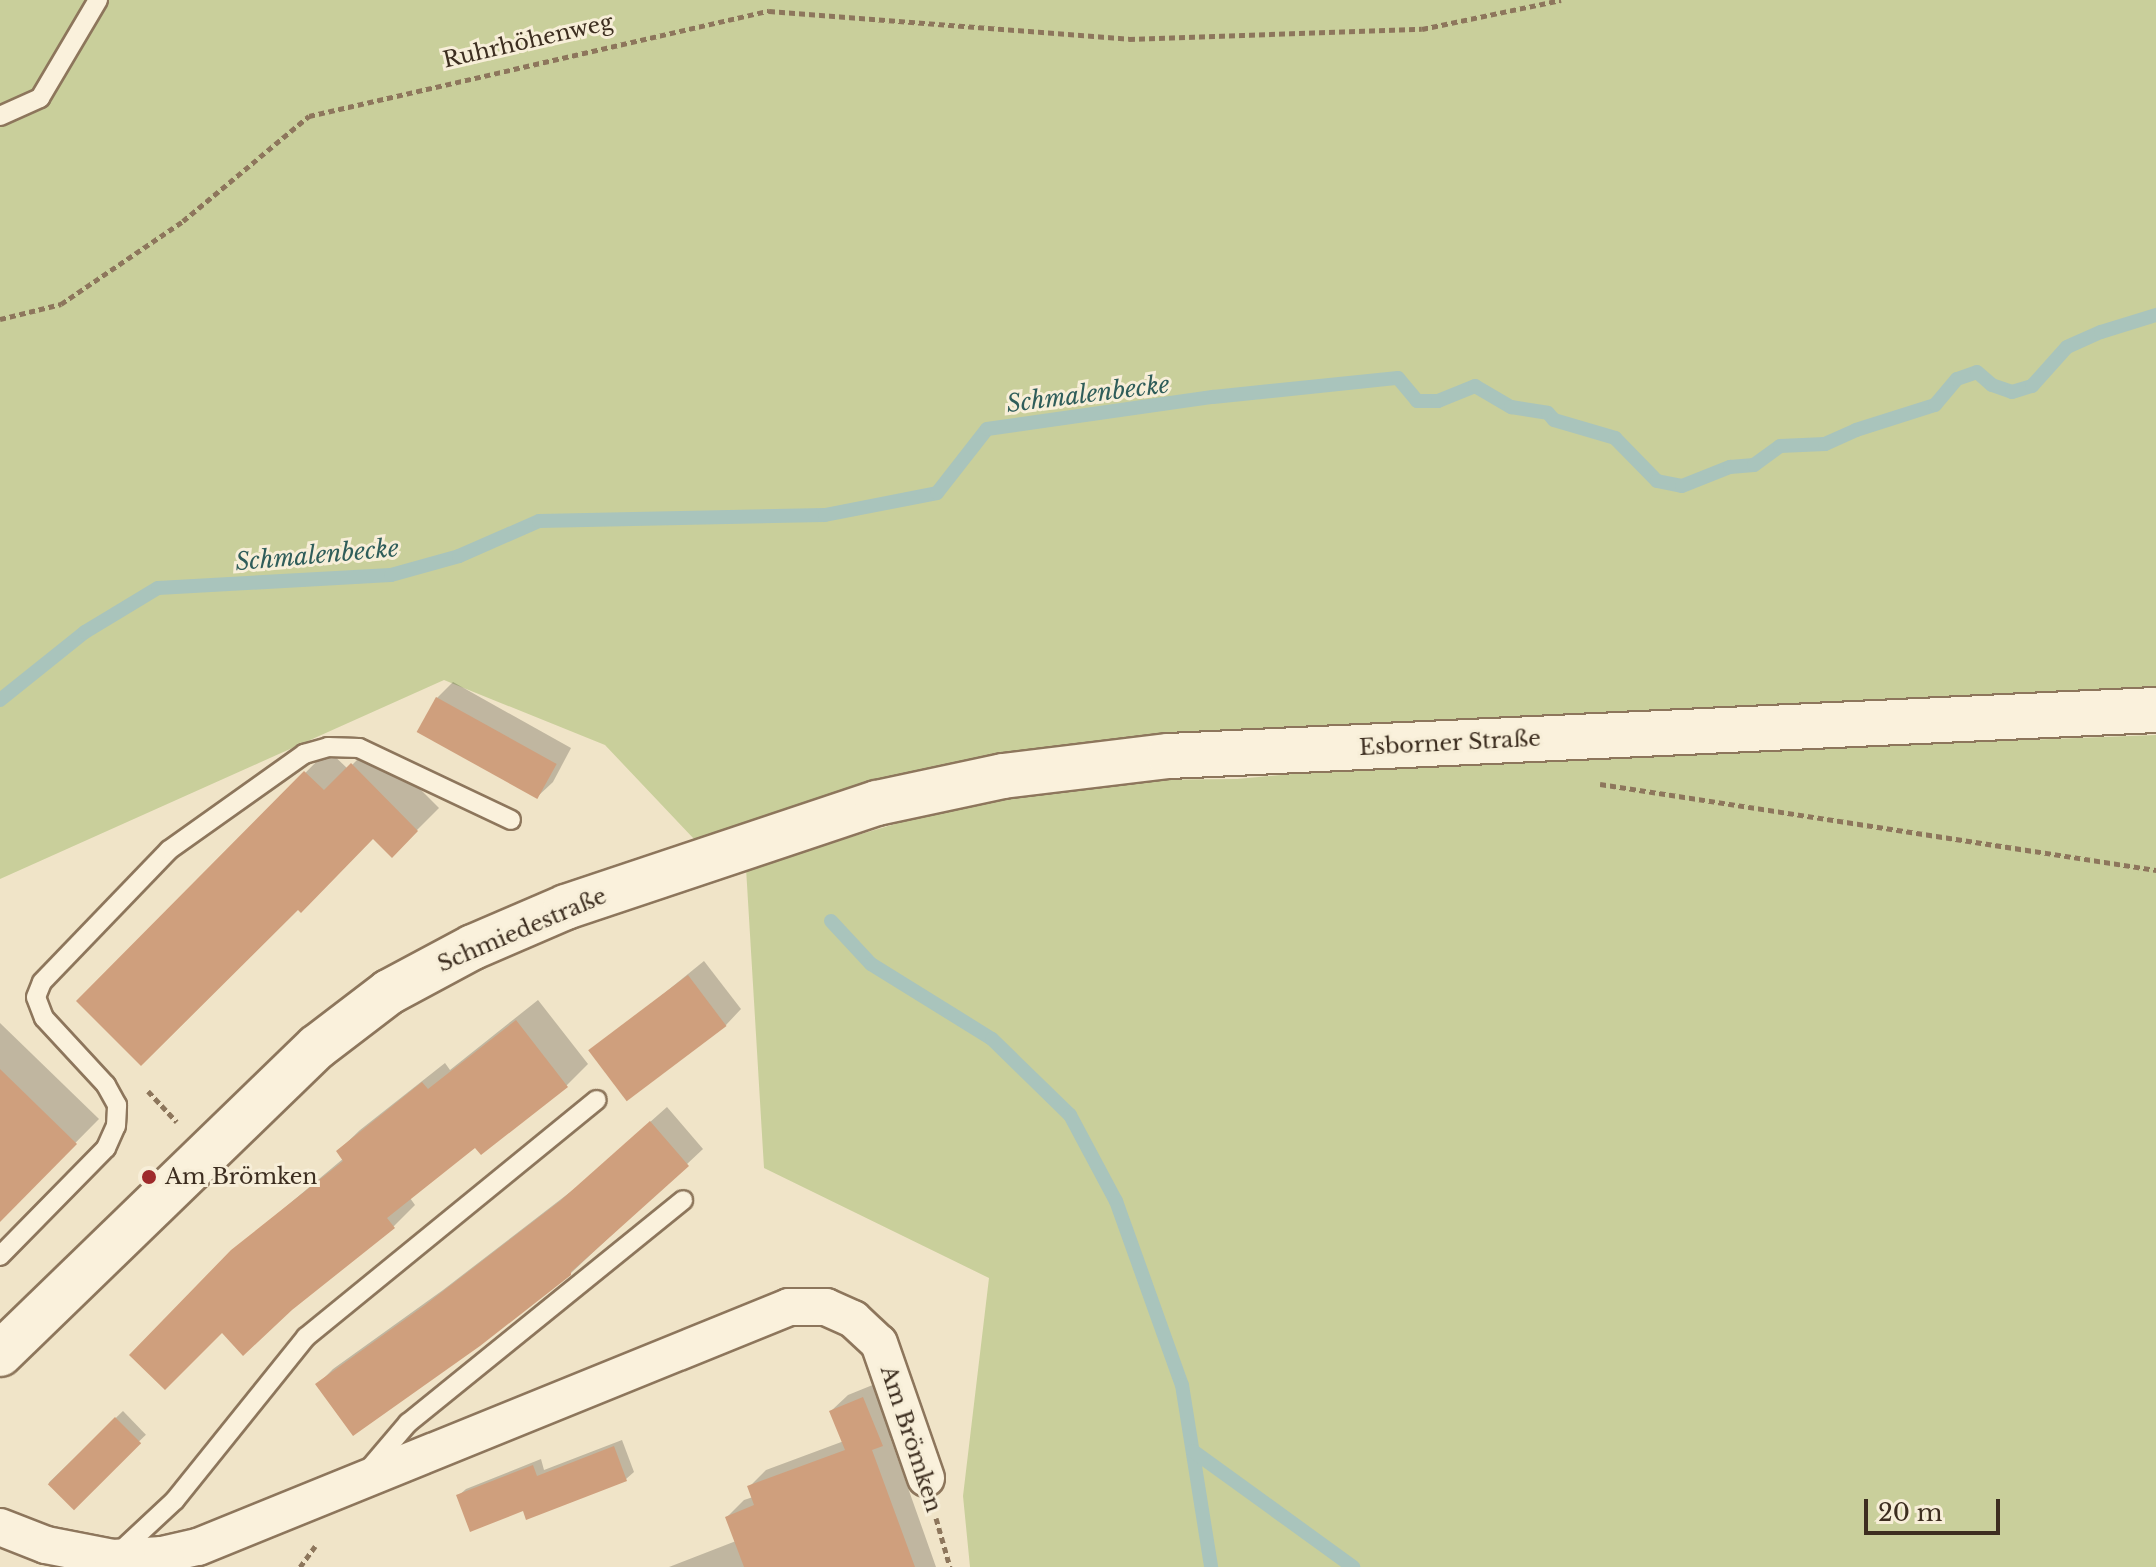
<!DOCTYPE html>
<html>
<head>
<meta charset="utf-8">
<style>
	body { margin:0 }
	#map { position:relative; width:2156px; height:1567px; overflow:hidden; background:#f0e4c8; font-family:"Libre Baskerville",serif }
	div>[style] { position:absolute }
	.green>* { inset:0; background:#c9cf9b }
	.shadow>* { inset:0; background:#0003; transform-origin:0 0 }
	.stream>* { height:14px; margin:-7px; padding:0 7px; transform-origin:7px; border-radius:7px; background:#a9c4bc }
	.building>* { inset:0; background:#cf9f7d; transform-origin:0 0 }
	.path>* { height:5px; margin-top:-2.5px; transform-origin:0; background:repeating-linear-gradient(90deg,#8d765c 0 6px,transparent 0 10px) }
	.roads { filter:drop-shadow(2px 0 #8d765c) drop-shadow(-2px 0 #8d765c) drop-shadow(0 2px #8d765c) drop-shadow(0 -2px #8d765c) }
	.lane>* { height:18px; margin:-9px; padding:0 9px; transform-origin:9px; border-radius:9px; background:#faf1dc }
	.street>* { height:36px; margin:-18px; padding:0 18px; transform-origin:18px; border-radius:18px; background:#faf1dc }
	.secondary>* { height:44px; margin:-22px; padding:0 22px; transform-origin:22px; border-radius:22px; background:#faf1dc }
	.dots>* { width:22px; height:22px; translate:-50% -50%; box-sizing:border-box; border:4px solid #f7eed8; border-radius:50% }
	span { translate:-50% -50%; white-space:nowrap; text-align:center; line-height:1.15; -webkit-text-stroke:6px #f7eed8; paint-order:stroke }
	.street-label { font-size:22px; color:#3d2e20 }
	.poi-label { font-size:22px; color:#3d2e20 }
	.left { translate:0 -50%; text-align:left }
	.water-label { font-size:24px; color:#2f5d5a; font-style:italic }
	.scale { position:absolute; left:1864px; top:1499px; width:136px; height:36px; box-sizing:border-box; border:4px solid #3d2e20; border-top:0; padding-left:10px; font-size:24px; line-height:28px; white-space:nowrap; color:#3d2e20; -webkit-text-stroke:6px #f7eed8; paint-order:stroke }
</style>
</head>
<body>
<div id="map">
	<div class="green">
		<div style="clip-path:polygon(0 0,2156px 0,2156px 691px,992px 761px,694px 839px,605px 745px,444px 680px,0 879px)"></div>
		<div style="clip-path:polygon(2156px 735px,2156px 1567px,970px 1567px,963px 1496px,989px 1278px,764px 1168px,746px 868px,990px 796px,1120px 780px,1237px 779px,1413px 763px)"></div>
	</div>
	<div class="shadow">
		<div style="clip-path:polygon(453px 682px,571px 748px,553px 782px,537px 797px,419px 731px,437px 698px)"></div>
		<div style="clip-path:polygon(374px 743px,439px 808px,392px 855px,373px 836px,298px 907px,79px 1001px,328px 750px,348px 769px)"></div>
		<div style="clip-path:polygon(704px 961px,741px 1009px,726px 1025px,592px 1052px)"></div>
		<div style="clip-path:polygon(538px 1000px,588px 1064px,567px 1085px,481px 1153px,475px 1146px,410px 1198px,415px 1205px,394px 1226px,291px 1308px,232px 1252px,344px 1158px,338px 1151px,360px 1130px,445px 1063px,450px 1070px)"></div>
		<div style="clip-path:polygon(0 1023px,99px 1119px,0 1219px)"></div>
		<div style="clip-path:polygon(667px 1107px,703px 1149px,570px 1274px,318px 1384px,333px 1369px,443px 1290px,578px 1186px)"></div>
		<div style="clip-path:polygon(880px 1382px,899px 1428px,890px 1437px,936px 1567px,669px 1567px,736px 1541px,727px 1517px,744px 1500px,753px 1497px,749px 1487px,766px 1470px,844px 1441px,831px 1411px,848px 1395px)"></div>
		<div style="left:123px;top:1411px;width:33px;height:103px;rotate:46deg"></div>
		<div style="clip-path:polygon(622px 1440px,634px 1472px,626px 1479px,524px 1508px,458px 1496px,466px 1489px,541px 1459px,544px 1470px)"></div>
	</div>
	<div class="stream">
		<div style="left:0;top:700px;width:109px;rotate:-38.7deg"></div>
		<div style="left:85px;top:632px;width:85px;rotate:-31.1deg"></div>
		<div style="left:158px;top:588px;width:233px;rotate:-3.2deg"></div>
		<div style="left:391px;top:575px;width:71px;rotate:-15.6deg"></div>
		<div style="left:459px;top:556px;width:87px;rotate:-23.6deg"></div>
		<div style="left:539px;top:521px;width:286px;rotate:-1.2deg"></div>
		<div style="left:825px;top:515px;width:114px;rotate:-11.1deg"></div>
		<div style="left:937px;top:493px;width:81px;rotate:-52deg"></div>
		<div style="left:987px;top:429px;width:228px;rotate:-8.1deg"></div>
		<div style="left:1213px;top:397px;width:186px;rotate:-5.9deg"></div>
		<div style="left:1398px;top:378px;width:30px;rotate:50deg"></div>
		<div style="left:1417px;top:401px;width:21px"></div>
		<div style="left:1438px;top:401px;width:40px;rotate:-22deg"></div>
		<div style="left:1475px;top:386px;width:42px;rotate:30.3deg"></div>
		<div style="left:1511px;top:407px;width:37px;rotate:9deg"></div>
		<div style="left:1548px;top:413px;width:9px;rotate:49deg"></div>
		<div style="left:1554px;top:420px;width:64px;rotate:16.4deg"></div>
		<div style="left:1615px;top:438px;width:60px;rotate:45.7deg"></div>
		<div style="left:1657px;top:481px;width:25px;rotate:11deg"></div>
		<div style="left:1682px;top:486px;width:52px;rotate:-21.6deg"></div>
		<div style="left:1730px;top:467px;width:24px;rotate:-5deg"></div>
		<div style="left:1754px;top:465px;width:32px;rotate:-36deg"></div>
		<div style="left:1780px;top:446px;width:45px;rotate:-2.5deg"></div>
		<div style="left:1825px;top:444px;width:34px;rotate:-24deg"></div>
		<div style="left:1856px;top:430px;width:83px;rotate:-17.6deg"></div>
		<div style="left:1935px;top:405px;width:34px;rotate:-50deg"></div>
		<div style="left:1957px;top:379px;width:21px;rotate:-19deg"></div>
		<div style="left:1977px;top:372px;width:20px;rotate:41deg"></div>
		<div style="left:1992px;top:385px;width:21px;rotate:19deg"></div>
		<div style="left:2012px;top:392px;width:21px;rotate:-17deg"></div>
		<div style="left:2032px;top:386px;width:52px;rotate:-48.1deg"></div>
		<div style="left:2067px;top:347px;width:37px;rotate:-24deg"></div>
		<div style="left:2101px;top:332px;width:58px;rotate:-17.2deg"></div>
		<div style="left:831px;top:921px;width:59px;rotate:47.1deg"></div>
		<div style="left:871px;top:964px;width:142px;rotate:31.8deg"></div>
		<div style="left:992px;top:1039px;width:109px;rotate:44.3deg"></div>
		<div style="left:1070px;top:1115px;width:98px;rotate:61.9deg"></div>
		<div style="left:1116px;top:1201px;width:195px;rotate:70.3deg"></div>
		<div style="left:1182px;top:1385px;width:184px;rotate:80.9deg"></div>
		<div style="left:1193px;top:1451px;width:198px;rotate:35.9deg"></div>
	</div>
	<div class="building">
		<div style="left:436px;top:697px;width:138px;height:40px;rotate:29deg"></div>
		<div style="clip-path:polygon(351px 763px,418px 831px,392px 858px,373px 839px,301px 913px,298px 910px,141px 1066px,76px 1001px,304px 771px,324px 790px)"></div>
		<div style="left:688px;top:975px;width:64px;height:125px;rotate:53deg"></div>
		<div style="clip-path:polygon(516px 1020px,568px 1087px,481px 1155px,475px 1148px,387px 1218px,395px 1228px,292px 1310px,243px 1356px,222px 1333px,165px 1390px,129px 1355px,231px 1250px,343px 1161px,336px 1151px,422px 1082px,428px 1089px)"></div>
		<div style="clip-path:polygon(0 1069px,77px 1144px,0 1222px)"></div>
		<div style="clip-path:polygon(650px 1121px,689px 1166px,571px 1272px,571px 1275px,480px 1346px,353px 1436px,315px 1384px,425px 1305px,560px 1201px)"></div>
		<div style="clip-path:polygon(863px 1397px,883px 1446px,872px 1450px,915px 1567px,744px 1567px,725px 1517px,754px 1505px,747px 1486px,845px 1450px,829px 1411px)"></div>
		<div style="left:115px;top:1417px;width:37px;height:95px;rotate:45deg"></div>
		<div style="clip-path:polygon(614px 1446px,627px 1481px,526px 1520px,523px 1511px,470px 1532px,456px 1495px,533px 1465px,537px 1476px)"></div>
	</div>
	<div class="path">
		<div style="left:0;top:319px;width:63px;rotate:-13.8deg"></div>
		<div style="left:61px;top:304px;width:148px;rotate:-34.2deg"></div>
		<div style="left:183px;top:221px;width:164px;rotate:-39.8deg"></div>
		<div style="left:309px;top:116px;width:472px;rotate:-12.9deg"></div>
		<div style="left:769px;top:11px;width:361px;rotate:4.4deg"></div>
		<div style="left:1129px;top:39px;width:293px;rotate:-2deg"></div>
		<div style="left:1422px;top:29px;width:142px;rotate:-11.8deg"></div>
		<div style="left:1600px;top:784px;width:563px;rotate:8.79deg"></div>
		<div style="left:148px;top:1091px;width:42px;rotate:46.9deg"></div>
		<div style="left:936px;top:1518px;width:51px;rotate:74.1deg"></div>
		<div style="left:300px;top:1567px;width:26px;rotate:-54deg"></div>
	</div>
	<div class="roads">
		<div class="lane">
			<div style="left:0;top:116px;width:44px;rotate:-24.2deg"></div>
			<div style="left:40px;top:98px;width:114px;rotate:-59.4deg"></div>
			<div style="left:0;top:1256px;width:151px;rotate:-45.5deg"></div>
			<div style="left:106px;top:1148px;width:24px;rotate:-66deg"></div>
			<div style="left:116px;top:1126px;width:21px;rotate:-87deg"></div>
			<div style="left:117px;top:1105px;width:23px;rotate:-119deg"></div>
			<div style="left:106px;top:1085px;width:91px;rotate:-132.8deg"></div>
			<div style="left:44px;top:1018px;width:22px;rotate:-111deg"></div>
			<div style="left:36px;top:997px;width:16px;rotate:-68deg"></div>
			<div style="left:42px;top:982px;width:183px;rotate:-46.1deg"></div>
			<div style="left:169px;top:850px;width:166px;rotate:-35.4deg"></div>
			<div style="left:304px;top:754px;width:25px;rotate:-16deg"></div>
			<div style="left:328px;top:747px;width:31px;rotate:2deg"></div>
			<div style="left:359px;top:748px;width:168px;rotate:25.3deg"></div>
			<div style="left:368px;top:1470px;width:62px;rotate:-49.6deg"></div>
			<div style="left:408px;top:1423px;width:354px;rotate:-39deg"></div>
			<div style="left:115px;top:1556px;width:82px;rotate:-43deg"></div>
			<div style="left:175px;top:1500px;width:209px;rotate:-51.2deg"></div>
			<div style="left:306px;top:1337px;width:375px;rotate:-39.2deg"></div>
		</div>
		<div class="street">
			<div style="left:0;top:1527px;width:49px;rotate:21.4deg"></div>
			<div style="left:46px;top:1545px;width:68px;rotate:11deg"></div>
			<div style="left:113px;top:1558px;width:49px;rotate:-3.5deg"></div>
			<div style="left:162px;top:1555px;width:37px;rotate:-13deg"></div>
			<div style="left:198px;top:1547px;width:638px;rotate:-22.1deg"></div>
			<div style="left:789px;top:1307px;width:37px"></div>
			<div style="left:826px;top:1307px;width:30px;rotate:24deg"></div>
			<div style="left:853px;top:1319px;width:35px;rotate:43deg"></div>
			<div style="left:879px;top:1343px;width:143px;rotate:70.8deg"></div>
		</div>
		<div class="secondary">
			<div style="left:0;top:1354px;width:441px;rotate:-44.1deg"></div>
			<div style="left:317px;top:1047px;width:91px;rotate:-37.4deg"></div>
			<div style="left:389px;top:992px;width:95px;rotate:-28.2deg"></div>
			<div style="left:473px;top:947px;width:101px;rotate:-23.3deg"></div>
			<div style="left:566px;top:907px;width:328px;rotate:-18.5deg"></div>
			<div style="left:877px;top:803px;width:129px;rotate:-12.1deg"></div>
			<div style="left:1003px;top:776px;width:167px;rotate:-6.9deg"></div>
			<div style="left:1169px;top:756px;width:988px;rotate:-2.67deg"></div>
		</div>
	</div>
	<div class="dots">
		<div style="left:149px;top:1177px;background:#9e2a2b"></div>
	</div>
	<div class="street-label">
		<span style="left:528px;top:41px;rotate:-13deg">Ruhrhöhenweg</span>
		<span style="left:1450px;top:743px;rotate:-3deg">Esborner Straße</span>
		<span style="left:522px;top:930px;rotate:-23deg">Schmiedestraße</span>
		<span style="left:911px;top:1439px;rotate:72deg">Am Brömken</span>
	</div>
	<div class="poi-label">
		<span class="left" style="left:165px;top:1177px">Am Brömken</span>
	</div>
	<div class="water-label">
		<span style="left:1088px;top:394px;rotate:-7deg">Schmalenbecke</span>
		<span style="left:317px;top:555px;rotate:-5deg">Schmalenbecke</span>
	</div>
	<div class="scale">20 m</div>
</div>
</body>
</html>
